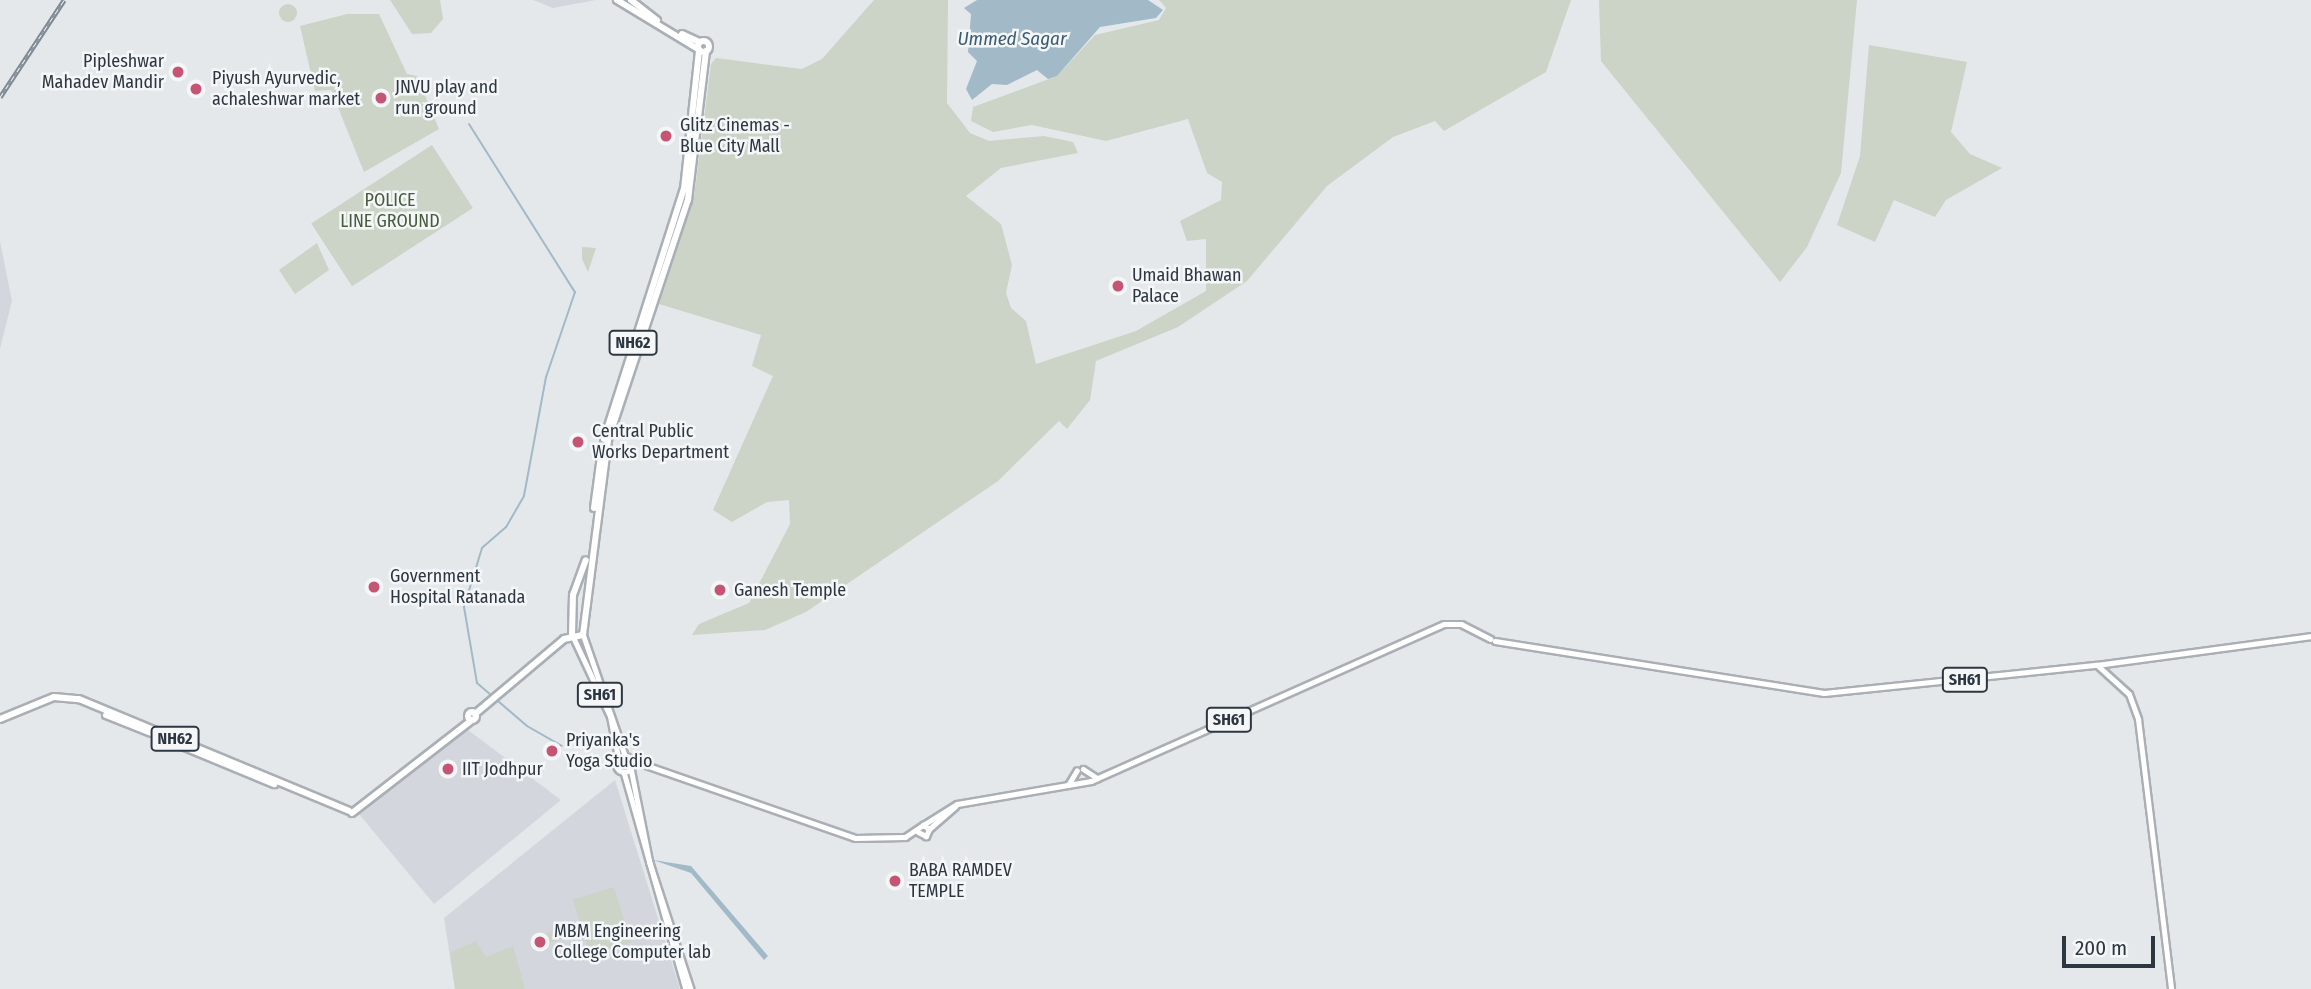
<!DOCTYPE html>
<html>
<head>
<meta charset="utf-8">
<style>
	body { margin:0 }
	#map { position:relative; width:2311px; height:989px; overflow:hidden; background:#e4e8eb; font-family:"Fira Sans Condensed",sans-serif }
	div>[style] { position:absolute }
	.built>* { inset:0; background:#d3d7dd }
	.green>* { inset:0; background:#cbd4c6; transform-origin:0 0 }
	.round { border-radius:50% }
	.water>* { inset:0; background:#a2b9c8 }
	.stream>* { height:2px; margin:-1px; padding:0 1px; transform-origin:1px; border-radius:1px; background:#a2b9c8 }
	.roads { filter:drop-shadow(2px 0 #a9afb5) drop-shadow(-2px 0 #a9afb5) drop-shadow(0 2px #a9afb5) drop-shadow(0 -2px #a9afb5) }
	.secondary>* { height:4.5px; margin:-2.25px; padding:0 2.25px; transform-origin:2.25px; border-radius:2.25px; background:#fff }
	.primary>* { height:5px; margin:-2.5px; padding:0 2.5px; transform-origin:2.5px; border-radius:2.5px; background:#fff }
	.primary>.ring { margin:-2.5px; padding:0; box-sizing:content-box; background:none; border:5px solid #fff; border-radius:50% }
	.trunk>* { height:6px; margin:-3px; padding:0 3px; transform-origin:3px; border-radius:3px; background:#fff }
	.trunk>.ring { margin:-3px; padding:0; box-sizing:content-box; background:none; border:6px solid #fff; border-radius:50% }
	.rail>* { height:4.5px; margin-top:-2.25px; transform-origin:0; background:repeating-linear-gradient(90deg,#f4f6f8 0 5px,#7f8994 0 10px); box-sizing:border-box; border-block:2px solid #7f8994 }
	.dots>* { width:19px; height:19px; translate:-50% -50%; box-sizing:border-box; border:4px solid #f4f6f8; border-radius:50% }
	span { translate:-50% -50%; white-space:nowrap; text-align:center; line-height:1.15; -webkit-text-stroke:5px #f4f6f8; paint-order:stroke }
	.shield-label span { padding:2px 5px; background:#f4f6f8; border:2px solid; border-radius:5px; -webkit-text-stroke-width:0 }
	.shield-label { font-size:16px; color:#2d3742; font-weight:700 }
	.poi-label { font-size:18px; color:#2d3742 }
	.right { translate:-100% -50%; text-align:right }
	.left { translate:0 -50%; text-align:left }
	.park-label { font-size:18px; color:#465d3b }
	.water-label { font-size:19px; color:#3a5b74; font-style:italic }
	.scale { position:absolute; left:2062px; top:936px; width:93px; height:32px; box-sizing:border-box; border:4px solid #2d3742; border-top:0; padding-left:9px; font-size:21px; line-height:24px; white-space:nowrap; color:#2d3742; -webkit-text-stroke:5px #f4f6f8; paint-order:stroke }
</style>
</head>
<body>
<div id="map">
	<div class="built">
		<div style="clip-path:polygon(533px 0,596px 0,553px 8px)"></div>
		<div style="clip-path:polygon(0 241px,12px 301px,0 349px)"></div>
		<div style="clip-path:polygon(468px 730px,561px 800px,434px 904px,358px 813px)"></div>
		<div style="clip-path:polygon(615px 780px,680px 989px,455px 989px,444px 918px)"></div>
	</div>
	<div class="green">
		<div style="clip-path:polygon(390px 0,440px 0,443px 19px,431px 33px,412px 34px)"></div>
		<div style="clip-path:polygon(874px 0,948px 0,947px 103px,970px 133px,989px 141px,1044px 136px,1073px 142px,1078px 153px,1001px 168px,966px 196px,1001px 224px,1012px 265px,1006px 293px,1011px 308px,1026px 321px,1036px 364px,1136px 331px,1206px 291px,1206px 239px,1187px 241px,1180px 221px,1221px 200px,1222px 182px,1207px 173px,1188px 119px,1106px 141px,1032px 125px,993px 132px,971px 121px,973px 107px,1057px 76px,1095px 35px,1159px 20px,1166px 8px,1159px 0,1571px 0,1546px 72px,1444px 131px,1435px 121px,1393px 137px,1327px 186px,1247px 281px,1178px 327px,1096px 361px,1090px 400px,1067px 429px,1059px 421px,998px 481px,806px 612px,765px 630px,692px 635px,699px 624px,749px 603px,790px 524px,789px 500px,767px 502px,732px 522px,713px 510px,773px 376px,752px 366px,761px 335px,659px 304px,694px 197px,711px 64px,716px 58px,802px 69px,822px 59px)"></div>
		<div style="clip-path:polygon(1599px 0,1857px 0,1841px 173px,1807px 247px,1780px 282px,1601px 61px)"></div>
		<div class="round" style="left:279px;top:4px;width:18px;height:18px"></div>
		<div style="clip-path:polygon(347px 14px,379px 14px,407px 74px,417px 76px,439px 129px,364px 172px,331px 90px,315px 91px,300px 26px)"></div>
		<div style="clip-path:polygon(1869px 45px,1967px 62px,1951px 132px,1970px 154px,2002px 168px,1946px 200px,1935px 217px,1894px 200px,1875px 242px,1837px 225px,1860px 156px)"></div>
		<div style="left:432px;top:145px;width:75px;height:144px;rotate:57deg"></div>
		<div style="clip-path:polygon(317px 243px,329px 270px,295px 294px,279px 270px)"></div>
		<div style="clip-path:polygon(582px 247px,596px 248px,588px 272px,582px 259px)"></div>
		<div style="left:614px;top:887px;width:58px;height:43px;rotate:73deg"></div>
		<div style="left:571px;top:926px;width:10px;height:29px;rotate:73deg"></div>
		<div style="clip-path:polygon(476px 941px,486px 957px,513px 946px,525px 989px,455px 989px,450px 953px)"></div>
	</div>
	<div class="water">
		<div style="clip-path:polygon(977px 0,1148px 0,1163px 10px,1156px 18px,1100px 27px,1057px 76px,1048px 79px,1037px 70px,1007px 85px,992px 84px,972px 100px,966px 89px,977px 61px,968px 52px,971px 14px,964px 8px)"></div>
		<div style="clip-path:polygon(653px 860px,691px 866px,768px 956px,764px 960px,691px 873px)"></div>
	</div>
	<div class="stream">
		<div style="left:469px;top:124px;width:199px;rotate:57.8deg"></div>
		<div style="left:575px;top:292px;width:90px;rotate:108.8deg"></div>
		<div style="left:546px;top:377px;width:121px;rotate:100.5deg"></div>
		<div style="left:524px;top:496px;width:36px;rotate:120deg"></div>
		<div style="left:506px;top:527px;width:32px;rotate:139deg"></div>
		<div style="left:482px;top:548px;width:62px;rotate:107deg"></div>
		<div style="left:464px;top:607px;width:77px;rotate:80.3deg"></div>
		<div style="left:477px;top:683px;width:66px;rotate:40.7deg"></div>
		<div style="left:527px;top:726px;width:40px;rotate:29.7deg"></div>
	</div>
	<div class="roads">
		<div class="secondary">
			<div style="left:2097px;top:665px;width:216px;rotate:-7.7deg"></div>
			<div style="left:631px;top:768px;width:97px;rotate:78.7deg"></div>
			<div style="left:650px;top:863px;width:133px;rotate:72deg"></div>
			<div style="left:624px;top:772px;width:226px;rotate:74.1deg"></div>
		</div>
		<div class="primary">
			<div style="left:572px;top:635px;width:89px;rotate:64.9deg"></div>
			<div style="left:610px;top:716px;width:42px;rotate:79deg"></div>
			<div style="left:583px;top:635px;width:128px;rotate:70.9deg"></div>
			<div style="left:1495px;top:641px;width:333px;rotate:9deg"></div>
			<div style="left:1824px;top:693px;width:274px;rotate:-5.9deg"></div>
			<div style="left:2097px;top:665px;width:43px;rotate:42.2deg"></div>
			<div style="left:2129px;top:694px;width:27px;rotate:70deg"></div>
			<div style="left:2138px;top:719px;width:272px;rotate:83deg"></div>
			<div class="ring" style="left:616px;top:756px;width:11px;height:11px"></div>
			<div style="left:631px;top:760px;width:237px;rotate:19.2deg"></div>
			<div style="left:855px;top:838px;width:50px;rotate:-1.1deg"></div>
			<div style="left:905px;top:837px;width:22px;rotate:-34deg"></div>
			<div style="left:923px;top:825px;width:7px;rotate:34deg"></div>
			<div style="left:929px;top:829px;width:8px;rotate:113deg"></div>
			<div style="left:926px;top:836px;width:9px;rotate:-153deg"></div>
			<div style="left:1083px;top:769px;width:17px;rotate:33deg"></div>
			<div style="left:1068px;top:785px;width:17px;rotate:-59deg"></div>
			<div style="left:923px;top:825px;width:40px;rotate:-32deg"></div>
			<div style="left:957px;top:804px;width:136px;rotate:-9.7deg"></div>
			<div style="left:1091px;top:781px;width:386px;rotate:-24deg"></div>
			<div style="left:1444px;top:624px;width:17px"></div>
			<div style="left:1461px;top:624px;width:33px;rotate:27deg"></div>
			<div style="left:929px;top:829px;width:35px;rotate:-41deg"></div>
		</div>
		<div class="trunk">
			<div style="left:617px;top:0;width:95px;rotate:31.2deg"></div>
			<div style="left:631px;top:0;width:33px;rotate:38deg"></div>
			<div style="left:682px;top:34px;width:19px;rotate:25deg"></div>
			<div class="ring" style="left:697.5px;top:40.5px;width:5px;height:5px"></div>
			<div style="left:604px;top:439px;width:262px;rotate:-72.3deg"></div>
			<div style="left:684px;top:189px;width:140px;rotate:-83.8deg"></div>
			<div style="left:594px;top:508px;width:52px;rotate:-82.3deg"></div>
			<div style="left:572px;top:635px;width:40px;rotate:-88.6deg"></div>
			<div style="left:573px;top:595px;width:37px;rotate:-70deg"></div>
			<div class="ring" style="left:468px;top:712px;width:2px;height:2px"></div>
			<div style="left:475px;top:714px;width:116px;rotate:-40.1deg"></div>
			<div style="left:564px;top:639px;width:19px;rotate:-12deg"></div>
			<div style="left:583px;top:635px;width:197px;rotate:-82.7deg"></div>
			<div style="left:608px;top:440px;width:253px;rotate:-71.6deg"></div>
			<div style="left:688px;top:200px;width:150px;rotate:-83.1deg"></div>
			<div style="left:106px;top:715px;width:48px;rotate:21.8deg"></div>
			<div style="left:0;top:719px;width:58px;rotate:-22.2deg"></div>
			<div style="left:54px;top:697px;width:25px;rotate:5deg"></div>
			<div style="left:79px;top:699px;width:292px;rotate:22.5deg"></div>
			<div style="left:170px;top:741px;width:113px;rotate:22.5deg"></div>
			<div style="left:352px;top:813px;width:152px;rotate:-37.8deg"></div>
		</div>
	</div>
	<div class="rail">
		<div style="left:0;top:97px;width:116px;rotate:-56.6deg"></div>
	</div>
	<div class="dots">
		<div style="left:178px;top:72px;background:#c65473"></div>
		<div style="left:196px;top:89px;background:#c65473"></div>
		<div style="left:381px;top:98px;background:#c65473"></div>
		<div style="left:666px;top:136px;background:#c65473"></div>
		<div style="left:1118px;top:286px;background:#c65473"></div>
		<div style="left:578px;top:442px;background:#c65473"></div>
		<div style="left:374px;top:587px;background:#c65473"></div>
		<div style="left:720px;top:590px;background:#c65473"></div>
		<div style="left:552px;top:751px;background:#c65473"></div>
		<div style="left:448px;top:769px;background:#c65473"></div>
		<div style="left:895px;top:881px;background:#c65473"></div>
		<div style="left:540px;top:942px;background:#c65473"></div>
	</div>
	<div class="shield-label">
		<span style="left:633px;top:343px">NH62</span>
		<span style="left:1965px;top:680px">SH61</span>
		<span style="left:600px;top:695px">SH61</span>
		<span style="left:1229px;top:720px">SH61</span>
		<span style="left:175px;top:739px">NH62</span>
	</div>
	<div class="poi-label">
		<span class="right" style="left:164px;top:72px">Pipleshwar<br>Mahadev Mandir</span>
		<span class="left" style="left:212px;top:89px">Piyush Ayurvedic,<br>achaleshwar market</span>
		<span class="left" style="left:395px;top:98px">JNVU play and<br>run ground</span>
		<span class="left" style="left:680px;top:136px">Glitz Cinemas -<br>Blue City Mall</span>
		<span class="left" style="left:1132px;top:286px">Umaid Bhawan<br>Palace</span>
		<span class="left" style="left:592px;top:442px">Central Public<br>Works Department</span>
		<span class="left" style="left:390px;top:587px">Government<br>Hospital Ratanada</span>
		<span class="left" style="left:734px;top:590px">Ganesh Temple</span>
		<span class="left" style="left:566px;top:751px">Priyanka's<br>Yoga Studio</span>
		<span class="left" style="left:462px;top:769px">IIT Jodhpur</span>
		<span class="left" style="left:909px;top:881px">BABA RAMDEV<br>TEMPLE</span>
		<span class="left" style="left:554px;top:942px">MBM Engineering<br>College Computer lab</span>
	</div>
	<div class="park-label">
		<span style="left:390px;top:211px">POLICE<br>LINE GROUND</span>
	</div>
	<div class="water-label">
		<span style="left:1012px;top:39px">Ummed Sagar</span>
	</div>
	<div class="scale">200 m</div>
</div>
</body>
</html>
